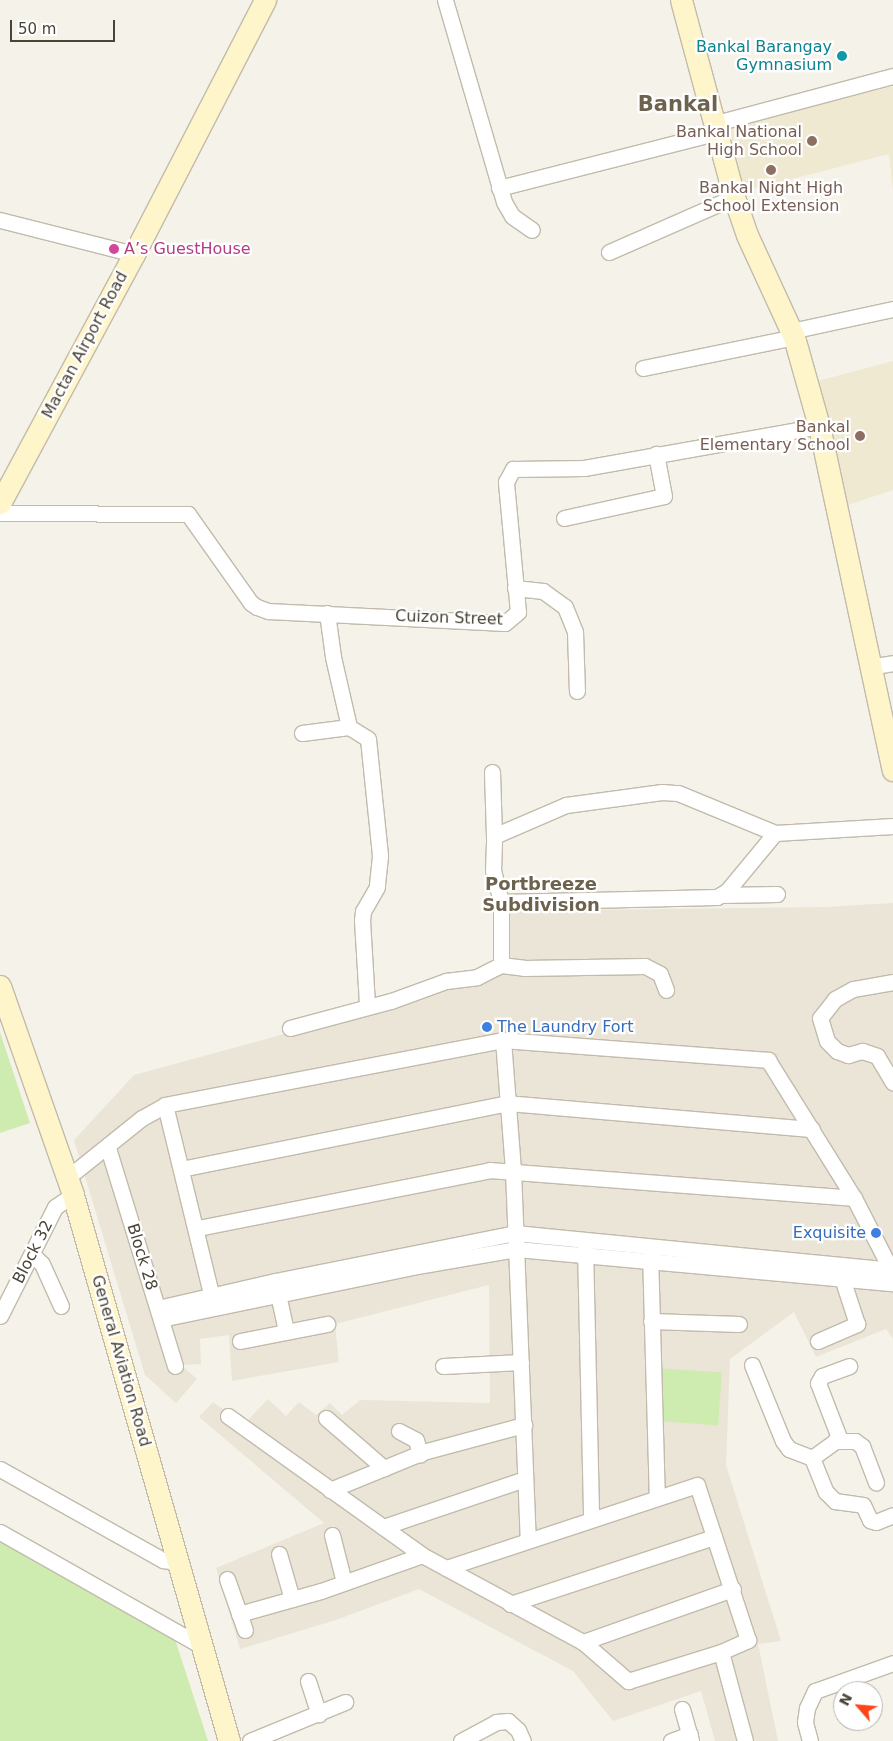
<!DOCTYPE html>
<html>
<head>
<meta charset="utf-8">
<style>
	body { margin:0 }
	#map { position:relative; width:893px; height:1741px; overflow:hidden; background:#f5f2e9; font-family:"DejaVu Sans",sans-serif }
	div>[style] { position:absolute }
	.residential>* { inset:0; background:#eae5d7 }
	.education>* { inset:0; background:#efe9d2 }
	.green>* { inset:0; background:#ceecb0; transform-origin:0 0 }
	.roads { filter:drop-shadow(1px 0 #c2bbab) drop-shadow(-1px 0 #c2bbab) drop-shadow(0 1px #c2bbab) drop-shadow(0 -1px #c2bbab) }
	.street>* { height:15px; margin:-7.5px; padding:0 7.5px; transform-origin:7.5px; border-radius:7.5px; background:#fff }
	.secondary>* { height:21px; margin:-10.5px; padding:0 10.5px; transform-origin:10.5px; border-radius:10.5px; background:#fff5ca }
	.dots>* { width:14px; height:14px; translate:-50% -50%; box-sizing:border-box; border:2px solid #fff; border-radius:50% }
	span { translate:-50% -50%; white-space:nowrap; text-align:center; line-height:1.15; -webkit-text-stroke:4.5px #fff; paint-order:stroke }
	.culture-label { font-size:16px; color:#0d838f }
	.right { translate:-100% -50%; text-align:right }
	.education-label { font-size:16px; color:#785e54 }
	.hotel-label { font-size:16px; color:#b23c85 }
	.left { translate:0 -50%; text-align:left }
	.street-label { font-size:16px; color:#4a4337 }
	.shop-label { font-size:16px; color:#366cbe }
	.neighbourhood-label { font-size:18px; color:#6d624d; font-weight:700 }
	.district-label { font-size:21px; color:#6d624d; font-weight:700 }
	.north { position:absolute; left:833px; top:1681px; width:50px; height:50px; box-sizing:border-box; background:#fff; border:1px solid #b7b4af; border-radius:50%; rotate:297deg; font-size:14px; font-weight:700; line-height:20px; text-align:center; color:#4a4337 }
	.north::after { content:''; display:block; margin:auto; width:18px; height:22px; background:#ff4517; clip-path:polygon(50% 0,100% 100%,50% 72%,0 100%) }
	.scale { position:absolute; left:10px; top:20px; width:105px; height:22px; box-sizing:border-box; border:2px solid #4a4337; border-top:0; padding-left:6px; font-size:15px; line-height:18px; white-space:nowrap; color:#4a4337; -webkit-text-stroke:4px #fff; paint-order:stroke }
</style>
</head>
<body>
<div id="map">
	<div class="residential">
		<div style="clip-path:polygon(893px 903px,893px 1339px,886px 1329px,816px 1357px,794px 1312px,730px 1359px,726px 1465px,781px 1641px,758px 1644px,778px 1741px,715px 1741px,701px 1691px,613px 1721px,573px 1671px,419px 1589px,336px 1620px,240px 1649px,216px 1568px,324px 1523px,199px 1417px,213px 1402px,228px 1413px,248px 1420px,268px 1399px,286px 1416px,299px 1402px,316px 1415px,330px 1403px,342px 1415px,360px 1400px,490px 1403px,489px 1285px,335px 1324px,339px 1362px,232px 1381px,229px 1335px,200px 1339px,201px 1364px,181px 1365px,197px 1379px,176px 1403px,145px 1375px,74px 1140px,134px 1075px,493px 977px,508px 911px,825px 907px)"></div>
	</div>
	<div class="education">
		<div style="clip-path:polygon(893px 86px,893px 191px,889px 154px,745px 191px,729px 128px)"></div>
		<div style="clip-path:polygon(893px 361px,893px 490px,842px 507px,814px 382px)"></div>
	</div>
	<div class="green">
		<div style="clip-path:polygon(0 1032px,30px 1123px,0 1133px)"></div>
		<div style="left:657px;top:1368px;width:65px;height:53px;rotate:4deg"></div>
		<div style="clip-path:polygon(0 1538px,174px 1636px,208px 1741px,0 1741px)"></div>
	</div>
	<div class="roads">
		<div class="street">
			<div style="left:445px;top:0;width:210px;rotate:73.7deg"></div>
			<div style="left:504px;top:202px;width:16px;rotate:60deg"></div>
			<div style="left:512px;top:216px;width:24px;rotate:35deg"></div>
			<div style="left:716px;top:123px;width:183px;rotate:-14.9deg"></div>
			<div style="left:499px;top:188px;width:226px;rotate:-14.3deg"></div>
			<div style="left:0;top:220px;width:138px;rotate:14.2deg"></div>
			<div style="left:609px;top:252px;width:137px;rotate:-23.7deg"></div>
			<div style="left:791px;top:331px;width:104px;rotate:-12.2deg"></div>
			<div style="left:643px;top:368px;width:154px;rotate:-11.6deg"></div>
			<div style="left:0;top:513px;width:188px;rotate:0.3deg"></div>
			<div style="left:188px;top:514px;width:109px;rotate:54.7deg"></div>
			<div style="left:251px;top:603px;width:7px;rotate:34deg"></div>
			<div style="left:257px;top:607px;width:12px;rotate:20deg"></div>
			<div style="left:268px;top:611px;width:237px;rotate:2.9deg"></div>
			<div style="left:505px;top:623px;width:17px;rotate:-40deg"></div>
			<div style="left:518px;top:612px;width:131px;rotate:-95.3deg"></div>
			<div style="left:506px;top:482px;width:15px;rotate:-62deg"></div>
			<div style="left:513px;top:469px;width:71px;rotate:-0.8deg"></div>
			<div style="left:584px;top:468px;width:239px;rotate:-10.1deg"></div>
			<div style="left:564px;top:518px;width:102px;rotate:-12.4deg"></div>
			<div style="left:664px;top:496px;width:43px;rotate:-100.8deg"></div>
			<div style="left:515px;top:588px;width:28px;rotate:6deg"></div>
			<div style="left:543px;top:591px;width:27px;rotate:36deg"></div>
			<div style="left:565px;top:607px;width:27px;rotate:68deg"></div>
			<div style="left:575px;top:632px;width:59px;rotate:88.1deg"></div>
			<div style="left:327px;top:613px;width:44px;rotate:82.2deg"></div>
			<div style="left:333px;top:657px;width:72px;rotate:77.1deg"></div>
			<div style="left:349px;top:727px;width:22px;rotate:32deg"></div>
			<div style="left:368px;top:739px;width:118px;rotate:84.1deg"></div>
			<div style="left:380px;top:856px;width:31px;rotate:96deg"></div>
			<div style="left:377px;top:887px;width:28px;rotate:120deg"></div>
			<div style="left:363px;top:911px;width:9px;rotate:96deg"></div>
			<div style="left:362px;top:920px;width:85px;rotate:86.6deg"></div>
			<div style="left:869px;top:667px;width:24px;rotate:-9deg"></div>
			<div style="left:302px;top:733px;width:47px;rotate:-7.3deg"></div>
			<div style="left:492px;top:772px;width:64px;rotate:88.2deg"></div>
			<div style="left:721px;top:895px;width:56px;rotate:-1deg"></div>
			<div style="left:501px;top:902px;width:216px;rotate:-1.3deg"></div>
			<div style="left:717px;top:897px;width:12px;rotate:-31deg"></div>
			<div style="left:727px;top:891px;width:75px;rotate:-50.4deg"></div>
			<div style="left:501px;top:965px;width:23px;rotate:7deg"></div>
			<div style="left:524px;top:968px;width:121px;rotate:-0.9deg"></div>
			<div style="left:645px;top:966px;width:17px;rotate:28deg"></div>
			<div style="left:660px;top:974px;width:17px;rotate:69deg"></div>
			<div style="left:893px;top:982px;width:41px;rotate:170.1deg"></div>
			<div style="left:853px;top:989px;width:21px;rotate:151deg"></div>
			<div style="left:835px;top:999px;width:24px;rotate:128deg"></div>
			<div style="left:820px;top:1018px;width:24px;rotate:73deg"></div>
			<div style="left:827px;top:1041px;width:14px;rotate:45deg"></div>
			<div style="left:837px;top:1051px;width:12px;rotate:20deg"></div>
			<div style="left:848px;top:1055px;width:15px;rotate:-16deg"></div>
			<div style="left:862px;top:1051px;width:16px;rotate:18deg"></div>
			<div style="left:877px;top:1056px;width:31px;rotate:59deg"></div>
			<div style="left:290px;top:1028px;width:105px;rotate:-15deg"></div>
			<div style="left:391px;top:1001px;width:59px;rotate:-20deg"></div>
			<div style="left:446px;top:981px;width:31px;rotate:-7deg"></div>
			<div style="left:477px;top:977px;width:27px;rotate:-27deg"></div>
			<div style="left:501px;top:965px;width:63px;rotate:-90deg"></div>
			<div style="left:501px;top:902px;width:32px;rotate:-104deg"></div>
			<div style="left:493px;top:871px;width:35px;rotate:-88deg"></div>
			<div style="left:494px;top:836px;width:78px;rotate:-23.3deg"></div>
			<div style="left:566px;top:805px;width:97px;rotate:-7.7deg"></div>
			<div style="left:662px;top:792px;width:16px;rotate:4deg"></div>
			<div style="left:678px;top:793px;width:105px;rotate:22.4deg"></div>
			<div style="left:775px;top:833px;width:118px;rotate:-3.4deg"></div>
			<div style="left:503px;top:1040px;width:131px;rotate:85.6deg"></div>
			<div style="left:513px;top:1171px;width:368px;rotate:87.7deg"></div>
			<div style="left:165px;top:1105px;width:203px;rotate:76.3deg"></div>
			<div style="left:108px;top:1148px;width:228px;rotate:72.9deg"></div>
			<div style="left:181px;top:1169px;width:333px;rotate:-11.4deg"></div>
			<div style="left:507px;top:1103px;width:306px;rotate:4.9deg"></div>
			<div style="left:67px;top:1178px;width:96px;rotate:-38.7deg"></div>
			<div style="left:142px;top:1118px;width:26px;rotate:-29deg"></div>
			<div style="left:165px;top:1105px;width:344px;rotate:-10.9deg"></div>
			<div style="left:503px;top:1040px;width:266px;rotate:4.3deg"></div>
			<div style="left:768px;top:1060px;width:163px;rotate:58.1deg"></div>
			<div style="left:854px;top:1198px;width:81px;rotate:62.8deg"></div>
			<div style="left:891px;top:1270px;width:12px;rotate:81deg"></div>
			<div style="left:198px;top:1228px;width:298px;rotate:-11.2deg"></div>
			<div style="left:490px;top:1170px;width:365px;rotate:4.4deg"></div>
			<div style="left:585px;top:1247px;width:272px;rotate:88.7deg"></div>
			<div style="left:650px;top:1252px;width:244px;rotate:88.4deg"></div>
			<div style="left:32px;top:1254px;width:14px;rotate:45deg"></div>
			<div style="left:42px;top:1264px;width:46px;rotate:65.7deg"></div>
			<div style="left:276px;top:1285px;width:47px;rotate:77.7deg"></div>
			<div style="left:158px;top:1308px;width:120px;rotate:-13deg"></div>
			<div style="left:275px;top:1281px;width:245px;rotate:-11.3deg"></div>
			<div style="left:515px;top:1233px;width:380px;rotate:5.6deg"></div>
			<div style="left:0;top:1316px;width:122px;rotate:-63.2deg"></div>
			<div style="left:55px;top:1207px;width:22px;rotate:-34deg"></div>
			<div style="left:161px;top:1319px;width:261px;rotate:-11.7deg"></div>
			<div style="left:417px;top:1266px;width:100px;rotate:-9.7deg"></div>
			<div style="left:516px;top:1249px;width:379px;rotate:5.2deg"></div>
			<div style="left:651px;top:1321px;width:88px;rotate:2deg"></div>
			<div style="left:240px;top:1341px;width:89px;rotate:-11.1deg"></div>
			<div style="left:818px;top:1341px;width:43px;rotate:-23.6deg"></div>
			<div style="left:857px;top:1324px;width:55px;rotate:-108.1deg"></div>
			<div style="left:752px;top:1365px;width:82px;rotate:67.8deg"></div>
			<div style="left:783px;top:1441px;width:10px;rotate:53deg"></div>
			<div style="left:789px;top:1449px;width:25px;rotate:21deg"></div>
			<div style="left:443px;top:1366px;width:78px;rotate:-2.9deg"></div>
			<div style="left:228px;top:1416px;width:239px;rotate:35.6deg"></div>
			<div style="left:422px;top:1555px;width:183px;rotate:28.4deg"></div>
			<div style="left:583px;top:1642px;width:60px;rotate:40.9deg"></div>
			<div style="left:628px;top:1681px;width:97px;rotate:-17.3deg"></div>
			<div style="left:721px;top:1652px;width:30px;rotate:-24deg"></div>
			<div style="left:748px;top:1640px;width:163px;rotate:-108.2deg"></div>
			<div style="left:697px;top:1485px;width:264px;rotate:161.7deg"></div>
			<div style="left:326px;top:1418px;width:77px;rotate:40.8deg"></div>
			<div style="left:399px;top:1431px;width:19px;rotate:28deg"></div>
			<div style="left:416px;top:1440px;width:15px;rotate:74deg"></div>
			<div style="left:840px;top:1440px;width:61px;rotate:-111.1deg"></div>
			<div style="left:818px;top:1383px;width:8px;rotate:-60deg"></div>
			<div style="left:822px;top:1376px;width:29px;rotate:-20deg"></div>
			<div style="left:812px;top:1458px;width:37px;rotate:68deg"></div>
			<div style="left:826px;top:1492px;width:13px;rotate:45deg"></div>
			<div style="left:835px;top:1501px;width:28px;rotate:8deg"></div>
			<div style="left:863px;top:1505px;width:17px;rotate:65deg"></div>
			<div style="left:870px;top:1520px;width:6px;rotate:18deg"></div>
			<div style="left:876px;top:1522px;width:18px;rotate:-22deg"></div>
			<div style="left:812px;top:1458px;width:29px;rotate:-36deg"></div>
			<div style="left:835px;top:1441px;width:20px"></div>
			<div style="left:855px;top:1441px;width:9px;rotate:36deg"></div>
			<div style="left:862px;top:1446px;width:39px;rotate:69deg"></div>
			<div style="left:0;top:1469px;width:187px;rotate:29.2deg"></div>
			<div style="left:163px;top:1560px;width:15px;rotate:8deg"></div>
			<div style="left:330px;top:1490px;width:100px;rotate:-22.2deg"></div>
			<div style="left:423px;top:1452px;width:105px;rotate:-15deg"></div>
			<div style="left:383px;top:1527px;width:150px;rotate:-18.7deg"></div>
			<div style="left:0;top:1532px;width:230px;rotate:29.5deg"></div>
			<div style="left:332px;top:1535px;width:49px;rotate:75.7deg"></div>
			<div style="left:279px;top:1554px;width:47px;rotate:73.9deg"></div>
			<div style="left:227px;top:1579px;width:54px;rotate:70.6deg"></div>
			<div style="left:510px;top:1604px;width:215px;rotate:-18.2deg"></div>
			<div style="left:239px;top:1614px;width:85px;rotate:-15.7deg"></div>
			<div style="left:321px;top:1591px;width:107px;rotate:-19.6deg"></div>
			<div style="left:583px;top:1642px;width:159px;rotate:-19.5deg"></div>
			<div style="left:721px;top:1652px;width:92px;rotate:74.9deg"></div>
			<div style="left:308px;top:1681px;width:35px;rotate:72deg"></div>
			<div style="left:682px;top:1709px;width:33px;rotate:74deg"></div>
			<div style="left:250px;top:1741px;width:103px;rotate:-22.3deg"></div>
			<div style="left:461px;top:1741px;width:40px;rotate:-28deg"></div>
			<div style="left:496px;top:1722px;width:12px;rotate:-5deg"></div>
			<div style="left:508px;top:1721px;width:13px;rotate:42deg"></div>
			<div style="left:518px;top:1730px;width:12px;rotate:66deg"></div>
			<div style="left:671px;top:1741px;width:20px;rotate:-20deg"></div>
			<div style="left:810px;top:1741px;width:20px;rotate:-105deg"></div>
			<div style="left:805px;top:1722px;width:14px;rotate:-82deg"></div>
			<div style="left:807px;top:1708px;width:19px;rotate:-65deg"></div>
			<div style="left:815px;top:1691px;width:83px;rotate:-19.7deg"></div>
		</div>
		<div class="secondary">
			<div style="left:681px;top:0;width:204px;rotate:74.9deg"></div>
			<div style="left:734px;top:197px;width:40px;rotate:71.1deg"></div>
			<div style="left:747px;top:235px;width:112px;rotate:65.3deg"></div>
			<div style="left:794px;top:337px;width:92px;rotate:74.3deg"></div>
			<div style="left:819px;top:426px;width:352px;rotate:77.9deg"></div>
			<div style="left:0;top:503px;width:283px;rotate:-61.7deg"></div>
			<div style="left:134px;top:254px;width:286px;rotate:-62.7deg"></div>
			<div style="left:0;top:986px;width:221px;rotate:70.7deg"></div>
			<div style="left:73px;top:1195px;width:568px;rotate:74.05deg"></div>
		</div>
	</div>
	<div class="dots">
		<div style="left:842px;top:56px;background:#0f9aa8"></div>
		<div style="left:812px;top:141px;background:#8d6e63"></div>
		<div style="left:771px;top:170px;background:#8d6e63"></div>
		<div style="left:114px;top:249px;background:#d1479c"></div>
		<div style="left:860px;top:436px;background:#8d6e63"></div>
		<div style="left:487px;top:1027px;background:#3f7fe0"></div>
		<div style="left:876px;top:1233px;background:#3f7fe0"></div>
	</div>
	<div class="culture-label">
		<span class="right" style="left:832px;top:56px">Bankal Barangay<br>Gymnasium</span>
	</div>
	<div class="education-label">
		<span class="right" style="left:802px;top:141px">Bankal National<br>High School</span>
		<span style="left:771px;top:197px">Bankal Night High<br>School Extension</span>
		<span class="right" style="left:850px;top:436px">Bankal<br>Elementary School</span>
	</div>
	<div class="hotel-label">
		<span class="left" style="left:124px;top:249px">A’s GuestHouse</span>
	</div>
	<div class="street-label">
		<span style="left:85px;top:345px;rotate:-62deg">Mactan Airport Road</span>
		<span style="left:449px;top:618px;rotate:2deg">Cuizon Street</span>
		<span style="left:33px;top:1252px;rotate:-63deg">Block 32</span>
		<span style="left:142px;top:1257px;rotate:73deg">Block 28</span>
		<span style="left:121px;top:1361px;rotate:74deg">General Aviation Road</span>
	</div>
	<div class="shop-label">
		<span class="left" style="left:497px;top:1027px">The Laundry Fort</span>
		<span class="right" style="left:866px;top:1233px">Exquisite</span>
	</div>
	<div class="neighbourhood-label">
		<span style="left:541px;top:895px">Portbreeze<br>Subdivision</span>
	</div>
	<div class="district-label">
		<span style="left:678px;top:104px">Bankal</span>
	</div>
	<div class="north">N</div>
	<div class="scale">50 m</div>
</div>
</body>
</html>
